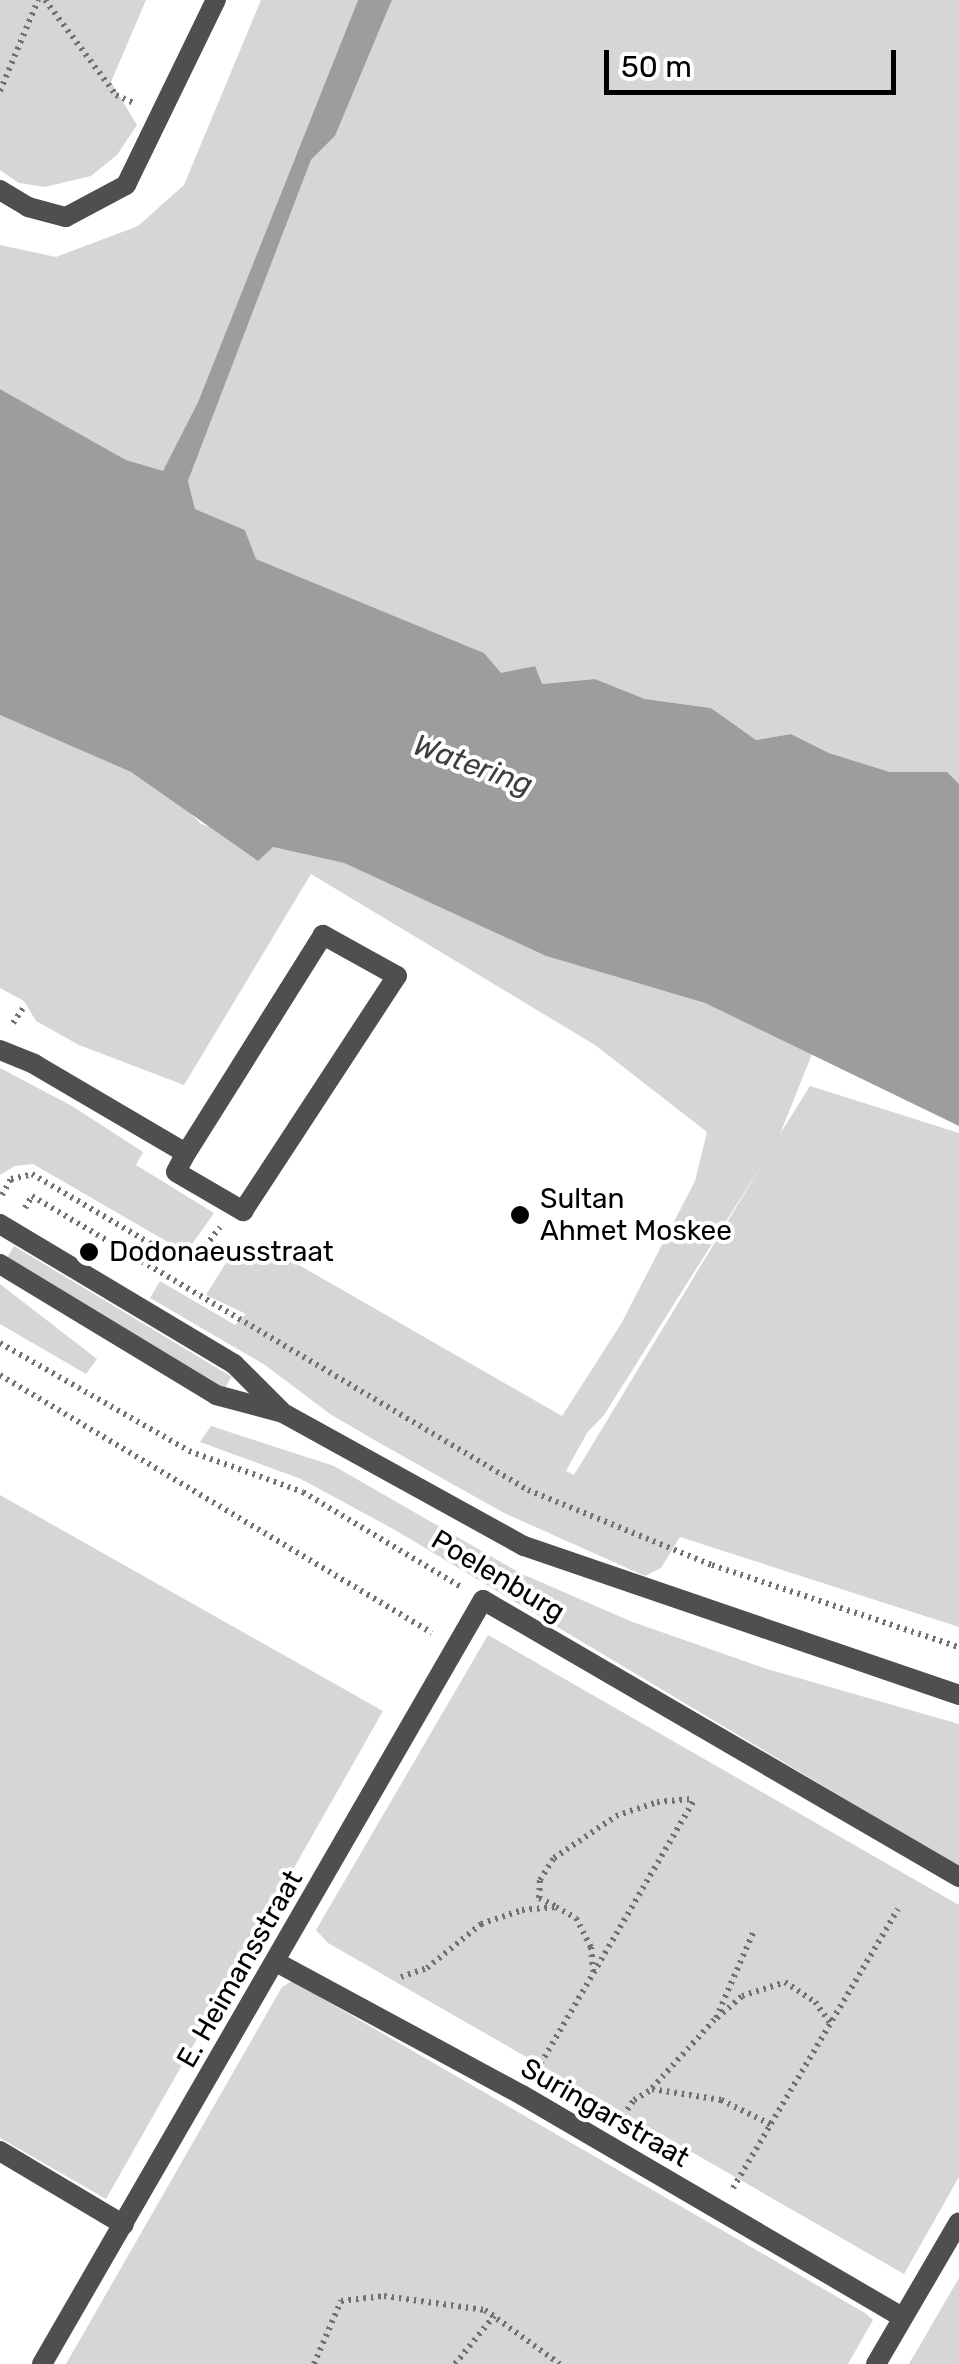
<!DOCTYPE html>
<html>
<head>
<meta charset="utf-8">
<style>
	body { margin:0 }
	#map { position:relative; width:959px; height:2364px; overflow:hidden; background:#fff; font-family:Rubik,sans-serif }
	div>[style] { position:absolute }
	.green>* { inset:0; background:#d6d6d6; transform-origin:0 0 }
	.water>* { inset:0; background:#9d9d9d }
	.path>* { height:6px; margin-top:-3px; transform-origin:0; background:repeating-linear-gradient(90deg,#717171 0 2.5px,transparent 0 7.5px) }
	.service>* { height:20px; margin:-10px; padding:0 10px; transform-origin:10px; border-radius:10px; background:#4f4f4f }
	.minor>* { height:20px; margin:-10px; padding:0 10px; transform-origin:10px; border-radius:10px; background:#4f4f4f }
	.tertiary>* { height:20px; margin:-10px; padding:0 10px; transform-origin:10px; border-radius:10px; background:#4f4f4f }
	.dots>* { width:28px; height:28px; translate:-50% -50%; box-sizing:border-box; border:5px solid #fff; border-radius:50% }
	span { translate:-50% -50%; white-space:nowrap; text-align:center; line-height:1.15; -webkit-text-stroke:8px #fff; paint-order:stroke }
	.poi-label { font-size:28px; color:#000 }
	.left { translate:0 -50%; text-align:left }
	.street-label { font-size:28px; color:#000 }
	.water-label { font-size:30px; color:#3e3e3e; font-style:italic }
	.scale { position:absolute; left:604px; top:50px; width:292px; height:45px; box-sizing:border-box; border:5px solid #000; border-top:0; padding-left:12px; font-size:30px; line-height:35px; white-space:nowrap; color:#000; -webkit-text-stroke:8px #fff; paint-order:stroke }
</style>
</head>
<body>
<div id="map">
	<div class="green">
		<div style="clip-path:polygon(0 0,146px 0,111px 82px,137px 125px,117px 155px,91px 176px,45px 187px,19px 183px,0 170px)"></div>
		<div style="clip-path:polygon(261px 0,358px 0,198px 402px,163px 472px,126px 460px,0 389px,0 245px,56px 257px,138px 226px,184px 185px)"></div>
		<div style="clip-path:polygon(392px 0,959px 0,959px 784px,946px 772px,890px 772px,829px 753px,791px 734px,756px 740px,711px 708px,645px 699px,595px 679px,541px 684px,534px 666px,501px 674px,484px 653px,256px 559px,245px 530px,195px 509px,188px 481px,311px 160px,335px 136px)"></div>
		<div style="clip-path:polygon(evenodd,0 715px,131px 772px,180px 803px,201px 824px,273px 847px,344px 863px,546px 956px,705px 1003px,812px 1054px,780px 1134px,810px 1086px,959px 1133px,959px 1627px,680px 1537px,661px 1568px,645px 1576px,504px 1513px,376px 1441px,330px 1414px,265px 1365px,150px 1298px,160px 1281px,235px 1325px,246px 1314px,206px 1295px,239px 1242px,278px 1265px,285px 1257px,562px 1416px,621px 1324px,695px 1181px,707px 1132px,595px 1045px,311px 874px,184px 1085px,79px 1045px,36px 1021px,24px 1001px,0 988px,0 715px,766px 1158px,574px 1475px,566px 1471px,587px 1433px,604px 1415px,766px 1158px)"></div>
		<div style="clip-path:polygon(0 1068px,72px 1106px,143px 1152px,136px 1165px,214px 1213px,192px 1244px,178px 1248px,33px 1164px,15px 1166px,0 1175px)"></div>
		<div style="left:14px;top:1246px;width:254px;height:14px;rotate:31deg"></div>
		<div style="clip-path:polygon(0 1284px,97px 1359px,86px 1374px,0 1324px)"></div>
		<div style="clip-path:polygon(211px 1426px,334px 1466px,520px 1573px,630px 1621px,767px 1669px,959px 1724px,959px 1867px,395px 1530px,301px 1479px,200px 1442px)"></div>
		<div style="clip-path:polygon(0 1495px,383px 1711px,106px 2199px,0 2138px)"></div>
		<div style="clip-path:polygon(488px 1635px,959px 1905px,959px 2177px,904px 2274px,328px 1943px,316px 1930px)"></div>
		<div style="clip-path:polygon(292px 1981px,865px 2313px,873px 2320px,848px 2364px,66px 2364px,282px 1987px)"></div>
		<div style="clip-path:polygon(959px 2278px,959px 2364px,909px 2364px)"></div>
	</div>
	<div class="water">
		<div style="clip-path:polygon(358px 0,392px 0,335px 136px,311px 160px,188px 481px,195px 509px,245px 530px,256px 559px,484px 653px,501px 673px,535px 666px,542px 684px,595px 679px,645px 699px,711px 708px,756px 740px,791px 734px,829px 753px,890px 772px,947px 772px,959px 784px,959px 1126px,705px 1003px,546px 956px,344px 863px,273px 847px,258px 861px,131px 772px,0 715px,0 389px,126px 460px,163px 471px,198px 402px)"></div>
	</div>
	<div class="path">
		<div style="left:45px;top:0;width:119px;rotate:53.2deg"></div>
		<div style="left:116px;top:95px;width:20px;rotate:24deg"></div>
		<div style="left:0;top:91px;width:99px;rotate:-67.3deg"></div>
		<div style="left:13px;top:1023px;width:18px;rotate:-56deg"></div>
		<div style="left:2px;top:1195px;width:18px;rotate:-61deg"></div>
		<div style="left:11px;top:1179px;width:22px;rotate:-13deg"></div>
		<div style="left:32px;top:1174px;width:172px;rotate:30.4deg"></div>
		<div style="left:180px;top:1261px;width:16px;rotate:-11deg"></div>
		<div style="left:196px;top:1258px;width:39px;rotate:-52deg"></div>
		<div style="left:25px;top:1208px;width:14px;rotate:-60deg"></div>
		<div style="left:32px;top:1196px;width:577px;rotate:30.66deg"></div>
		<div style="left:528px;top:1490px;width:199px;rotate:22.2deg"></div>
		<div style="left:712px;top:1565px;width:260px;rotate:18.4deg"></div>
		<div style="left:0;top:1343px;width:218px;rotate:29.7deg"></div>
		<div style="left:189px;top:1451px;width:121px;rotate:19.8deg"></div>
		<div style="left:303px;top:1492px;width:184px;rotate:31deg"></div>
		<div style="left:0;top:1375px;width:503px;rotate:30.85deg"></div>
		<div style="left:555px;top:1906px;width:18px;rotate:-153deg"></div>
		<div style="left:539px;top:1898px;width:18px;rotate:-87deg"></div>
		<div style="left:540px;top:1880px;width:26px;rotate:-58deg"></div>
		<div style="left:554px;top:1858px;width:75px;rotate:-34.1deg"></div>
		<div style="left:616px;top:1816px;width:43px;rotate:-18.9deg"></div>
		<div style="left:657px;top:1802px;width:37px;rotate:-5deg"></div>
		<div style="left:401px;top:1977px;width:28px;rotate:-19deg"></div>
		<div style="left:427px;top:1968px;width:70px;rotate:-39.2deg"></div>
		<div style="left:481px;top:1924px;width:43px;rotate:-18.9deg"></div>
		<div style="left:522px;top:1910px;width:34px;rotate:-5deg"></div>
		<div style="left:556px;top:1907px;width:23px;rotate:29deg"></div>
		<div style="left:576px;top:1918px;width:33px;rotate:63deg"></div>
		<div style="left:591px;top:1947px;width:24px;rotate:85deg"></div>
		<div style="left:717px;top:2018px;width:33px;rotate:-41deg"></div>
		<div style="left:742px;top:1996px;width:45px;rotate:-18deg"></div>
		<div style="left:785px;top:1982px;width:36px;rotate:34deg"></div>
		<div style="left:815px;top:2002px;width:26px;rotate:54deg"></div>
		<div style="left:537px;top:2070px;width:314px;rotate:-59.8deg"></div>
		<div style="left:652px;top:2088px;width:95px;rotate:-47.6deg"></div>
		<div style="left:716px;top:2018px;width:93px;rotate:-66.5deg"></div>
		<div style="left:619px;top:2122px;width:27px;rotate:-56deg"></div>
		<div style="left:634px;top:2100px;width:21px;rotate:-31deg"></div>
		<div style="left:652px;top:2089px;width:70px;rotate:9.1deg"></div>
		<div style="left:721px;top:2100px;width:55px;rotate:26.1deg"></div>
		<div style="left:733px;top:2188px;width:324px;rotate:-59.4deg"></div>
		<div style="left:314px;top:2364px;width:69px;rotate:-66.8deg"></div>
		<div style="left:341px;top:2301px;width:43px;rotate:-6.6deg"></div>
		<div style="left:384px;top:2296px;width:102px;rotate:7.9deg"></div>
		<div style="left:485px;top:2310px;width:92px;rotate:35.8deg"></div>
		<div style="left:455px;top:2364px;width:62px;rotate:-50.9deg"></div>
	</div>
	<div class="service">
		<div style="left:0;top:190px;width:33px;rotate:31deg"></div>
		<div style="left:28px;top:207px;width:39px;rotate:15deg"></div>
		<div style="left:66px;top:217px;width:68px;rotate:-28.1deg"></div>
		<div style="left:126px;top:185px;width:206px;rotate:-64.1deg"></div>
		<div style="left:0;top:1050px;width:37px;rotate:22deg"></div>
		<div style="left:34px;top:1064px;width:176px;rotate:30.4deg"></div>
		<div style="left:186px;top:1153px;width:21px;rotate:118deg"></div>
		<div style="left:176px;top:1172px;width:78px;rotate:30.2deg"></div>
		<div style="left:243px;top:1211px;width:281px;rotate:-56.8deg"></div>
		<div style="left:397px;top:976px;width:85px;rotate:-151deg"></div>
		<div style="left:323px;top:935px;width:257px;rotate:122.1deg"></div>
	</div>
	<div class="minor">
		<div style="left:276px;top:1962px;width:280px;rotate:28.4deg"></div>
		<div style="left:522px;top:2095px;width:441px;rotate:30.3deg"></div>
		<div style="left:0;top:2151px;width:144px;rotate:30.8deg"></div>
		<div style="left:42px;top:2364px;width:882px;rotate:-60.01deg"></div>
		<div style="left:483px;top:1600px;width:551px;rotate:30.2deg"></div>
		<div style="left:876px;top:2364px;width:164px;rotate:-59.7deg"></div>
	</div>
	<div class="tertiary">
		<div style="left:0;top:1224px;width:273px;rotate:30.9deg"></div>
		<div style="left:234px;top:1364px;width:66px;rotate:45deg"></div>
		<div style="left:0;top:1264px;width:253px;rotate:31.2deg"></div>
		<div style="left:216px;top:1395px;width:69px;rotate:15deg"></div>
		<div style="left:283px;top:1413px;width:275px;rotate:28.9deg"></div>
		<div style="left:524px;top:1546px;width:460px;rotate:18.9deg"></div>
	</div>
	<div class="dots">
		<div style="left:520px;top:1215px;background:#000"></div>
		<div style="left:89px;top:1252px;background:#000"></div>
	</div>
	<div class="poi-label">
		<span class="left" style="left:540px;top:1215px">Sultan<br>Ahmet Moskee</span>
		<span class="left" style="left:109px;top:1252px">Dodonaeusstraat</span>
	</div>
	<div class="street-label">
		<span style="left:498px;top:1576px;rotate:31deg">Poelenburg</span>
		<span style="left:240px;top:1969px;rotate:-60deg">E. Heimansstraat</span>
		<span style="left:605px;top:2113px;rotate:30deg">Suringarstraat</span>
	</div>
	<div class="water-label">
		<span style="left:473px;top:765px;rotate:20deg">Watering</span>
	</div>
	<div class="scale">50 m</div>
</div>
</body>
</html>
